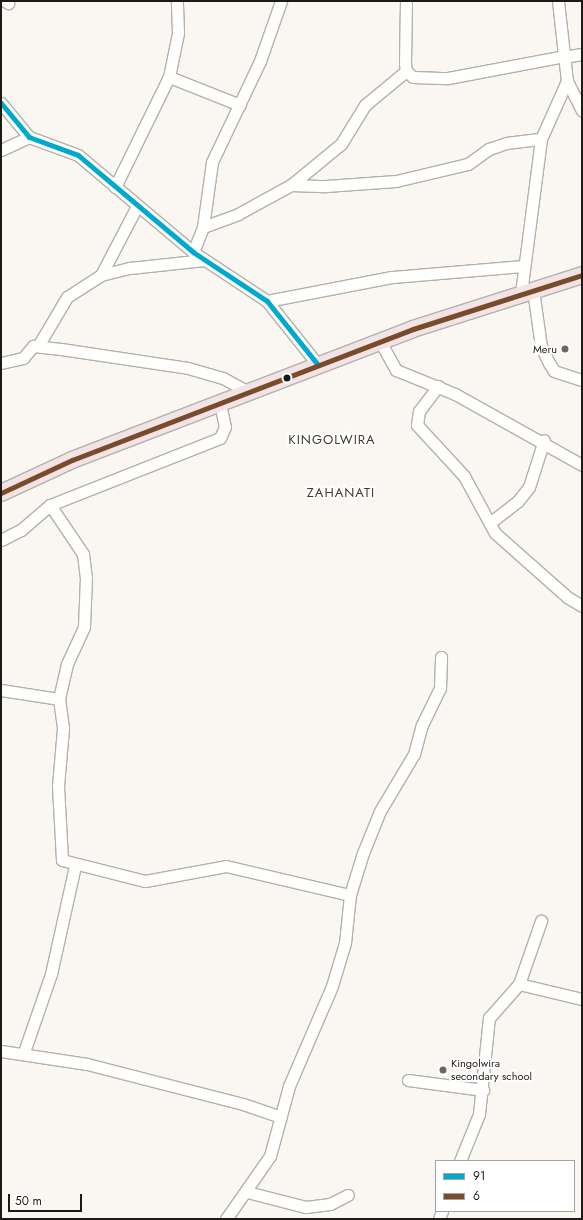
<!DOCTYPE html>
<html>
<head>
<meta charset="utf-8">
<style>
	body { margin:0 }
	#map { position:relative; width:583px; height:1220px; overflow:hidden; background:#faf7f2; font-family:Jost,sans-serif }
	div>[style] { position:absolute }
	.roads { filter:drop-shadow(1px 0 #b3b1ad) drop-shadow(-1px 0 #b3b1ad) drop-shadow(0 1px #b3b1ad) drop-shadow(0 -1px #b3b1ad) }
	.minor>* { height:11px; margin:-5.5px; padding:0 5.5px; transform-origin:5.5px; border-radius:5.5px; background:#fefefd }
	.highway>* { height:16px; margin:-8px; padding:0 8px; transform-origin:8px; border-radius:8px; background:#f2e3e4 }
	.bus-1>* { height:5px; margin:-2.5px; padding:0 2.5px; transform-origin:2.5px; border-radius:2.5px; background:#00a9ce }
	.bus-2>* { height:5px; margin:-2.5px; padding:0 2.5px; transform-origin:2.5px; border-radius:2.5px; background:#7a4b2a }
	.dots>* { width:11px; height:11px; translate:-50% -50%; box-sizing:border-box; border:2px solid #fff; border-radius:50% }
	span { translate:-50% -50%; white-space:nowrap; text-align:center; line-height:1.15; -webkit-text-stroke:4px #fff; paint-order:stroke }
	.poi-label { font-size:11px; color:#1c1a17 }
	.right { translate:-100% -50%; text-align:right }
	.left { translate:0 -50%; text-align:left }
	.quarter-label { font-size:13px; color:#3f3c34; letter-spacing:1px }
	.frame { position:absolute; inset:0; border:2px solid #1c1a17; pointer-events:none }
	.legend { position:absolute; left:435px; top:1160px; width:140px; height:52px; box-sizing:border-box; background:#fff; border:1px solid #a4a3a2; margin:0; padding:5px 7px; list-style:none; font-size:12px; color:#1c1a17 }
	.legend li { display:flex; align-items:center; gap:8px; height:20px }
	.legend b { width:20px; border:1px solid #a4a3a2 }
	.scale { position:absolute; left:8px; top:1194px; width:74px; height:18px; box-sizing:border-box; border:2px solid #1c1a17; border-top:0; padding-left:5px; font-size:12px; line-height:14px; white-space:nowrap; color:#1c1a17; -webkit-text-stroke:3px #fff; paint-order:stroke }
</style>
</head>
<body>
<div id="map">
	<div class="roads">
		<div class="minor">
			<div style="left:5px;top:1px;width:4px;rotate:34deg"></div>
			<div style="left:406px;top:1px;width:62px;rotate:90.9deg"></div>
			<div style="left:405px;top:63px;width:8px;rotate:83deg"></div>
			<div style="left:406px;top:71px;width:9px;rotate:41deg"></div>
			<div style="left:413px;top:77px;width:35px;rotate:2deg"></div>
			<div style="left:448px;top:78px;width:118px;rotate:-10.7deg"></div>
			<div style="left:558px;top:1px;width:81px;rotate:83.6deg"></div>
			<div style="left:567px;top:81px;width:33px;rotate:63deg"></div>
			<div style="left:563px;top:57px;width:19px;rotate:-9deg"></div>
			<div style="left:169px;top:77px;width:76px;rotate:21.5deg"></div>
			<div style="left:1px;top:103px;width:44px;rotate:50.5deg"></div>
			<div style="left:29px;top:137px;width:52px;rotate:20.2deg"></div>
			<div style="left:78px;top:155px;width:150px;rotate:40.1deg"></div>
			<div style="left:193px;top:252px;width:89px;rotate:33.5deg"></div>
			<div style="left:267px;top:301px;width:82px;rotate:51.4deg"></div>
			<div style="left:1px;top:150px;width:31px;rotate:-25deg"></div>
			<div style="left:291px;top:185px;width:65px;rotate:-39.4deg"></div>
			<div style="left:341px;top:144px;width:46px;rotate:-58.4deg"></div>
			<div style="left:365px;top:105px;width:53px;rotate:-39.7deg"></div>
			<div style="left:115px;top:187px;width:123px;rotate:-63.9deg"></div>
			<div style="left:169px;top:77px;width:45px;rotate:-78.4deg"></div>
			<div style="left:178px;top:33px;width:32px;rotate:-92deg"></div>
			<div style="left:203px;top:227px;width:37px;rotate:-20deg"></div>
			<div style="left:238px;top:214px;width:60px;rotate:-28.7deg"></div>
			<div style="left:291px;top:185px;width:35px;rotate:2deg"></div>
			<div style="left:326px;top:186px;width:70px;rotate:-4.1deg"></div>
			<div style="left:396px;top:181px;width:74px;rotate:-13.3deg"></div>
			<div style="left:468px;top:164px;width:26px;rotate:-36deg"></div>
			<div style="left:489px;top:149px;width:18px;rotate:-19deg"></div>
			<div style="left:506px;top:143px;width:35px;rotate:-7deg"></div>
			<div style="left:541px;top:139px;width:64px;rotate:-65.9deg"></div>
			<div style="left:193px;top:252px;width:27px;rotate:-68deg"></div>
			<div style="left:203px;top:227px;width:66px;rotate:-82.1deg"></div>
			<div style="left:212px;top:162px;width:112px;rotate:-64.6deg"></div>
			<div style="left:260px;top:61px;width:64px;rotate:-70.7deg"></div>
			<div style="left:101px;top:275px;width:78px;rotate:-62.4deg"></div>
			<div style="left:533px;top:290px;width:57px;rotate:81.9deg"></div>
			<div style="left:541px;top:346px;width:19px;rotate:65deg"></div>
			<div style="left:549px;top:363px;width:9px;rotate:58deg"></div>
			<div style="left:554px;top:371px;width:29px;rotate:18deg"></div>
			<div style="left:521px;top:293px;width:155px;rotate:-82.6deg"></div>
			<div style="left:267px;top:301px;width:127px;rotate:-10.9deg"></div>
			<div style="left:392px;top:277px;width:132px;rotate:-4.8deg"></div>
			<div style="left:381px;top:343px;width:31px;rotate:61deg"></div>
			<div style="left:396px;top:370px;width:64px;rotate:22.1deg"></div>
			<div style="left:455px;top:394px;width:145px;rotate:29.2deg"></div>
			<div style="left:38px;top:346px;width:57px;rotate:-59.4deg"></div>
			<div style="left:67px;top:297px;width:40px;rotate:-32.9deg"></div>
			<div style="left:101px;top:275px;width:30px;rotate:-14deg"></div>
			<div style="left:130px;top:268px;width:75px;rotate:-6.1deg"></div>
			<div style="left:1px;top:363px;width:23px;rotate:-13deg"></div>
			<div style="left:23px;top:358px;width:16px;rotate:-50deg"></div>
			<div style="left:33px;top:346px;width:28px;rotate:6deg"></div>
			<div style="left:61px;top:349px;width:128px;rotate:8.5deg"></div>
			<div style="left:188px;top:368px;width:36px;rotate:16deg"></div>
			<div style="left:223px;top:378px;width:29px;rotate:29deg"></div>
			<div style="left:438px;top:386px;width:31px;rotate:127deg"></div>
			<div style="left:419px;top:411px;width:14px;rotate:98deg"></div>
			<div style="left:417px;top:425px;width:69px;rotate:47.3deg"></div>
			<div style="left:464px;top:476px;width:65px;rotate:61.5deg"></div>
			<div style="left:495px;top:533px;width:96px;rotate:41.6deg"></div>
			<div style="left:567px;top:597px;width:17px;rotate:31deg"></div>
			<div style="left:50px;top:505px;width:59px;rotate:56deg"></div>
			<div style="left:83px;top:554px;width:23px;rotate:83deg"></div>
			<div style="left:86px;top:577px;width:50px;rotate:92.3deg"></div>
			<div style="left:84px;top:627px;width:41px;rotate:114.7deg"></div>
			<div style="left:67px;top:664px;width:36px;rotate:103deg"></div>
			<div style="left:59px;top:699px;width:29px;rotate:82deg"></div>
			<div style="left:63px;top:728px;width:58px;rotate:94.9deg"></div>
			<div style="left:58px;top:786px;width:74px;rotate:86.9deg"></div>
			<div style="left:62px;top:860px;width:86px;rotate:14.2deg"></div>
			<div style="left:145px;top:881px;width:82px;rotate:-10.5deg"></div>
			<div style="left:226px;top:866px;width:127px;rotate:13.2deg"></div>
			<div style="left:491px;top:522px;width:34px;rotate:-38deg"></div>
			<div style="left:518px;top:501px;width:18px;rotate:-52deg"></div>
			<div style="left:529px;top:487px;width:49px;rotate:-72.3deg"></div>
			<div style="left:1px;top:540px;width:22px;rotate:-27deg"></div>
			<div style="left:21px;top:530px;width:38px;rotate:-41deg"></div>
			<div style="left:50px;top:505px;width:183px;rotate:-21.5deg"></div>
			<div style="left:220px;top:438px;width:12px;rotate:-66deg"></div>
			<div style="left:225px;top:427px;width:25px;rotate:-102deg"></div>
			<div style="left:1px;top:690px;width:59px;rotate:8.8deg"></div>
			<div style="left:519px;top:984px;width:65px;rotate:13.4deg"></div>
			<div style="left:1px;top:1051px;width:87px;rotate:8.6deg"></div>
			<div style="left:87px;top:1064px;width:161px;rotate:14.4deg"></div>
			<div style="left:243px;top:1104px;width:40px;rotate:18.9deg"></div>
			<div style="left:24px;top:1052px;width:83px;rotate:-70.9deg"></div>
			<div style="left:51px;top:974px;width:111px;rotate:-77.5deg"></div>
			<div style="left:408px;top:1080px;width:76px;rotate:7.6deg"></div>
			<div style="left:460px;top:1161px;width:51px;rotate:-68deg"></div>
			<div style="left:479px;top:1114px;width:97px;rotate:-84.1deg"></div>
			<div style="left:489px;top:1018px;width:45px;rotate:-48.6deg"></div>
			<div style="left:519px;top:984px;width:67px;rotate:-70.8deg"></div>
			<div style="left:247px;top:1192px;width:61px;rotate:14.3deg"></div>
			<div style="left:306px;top:1207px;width:24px;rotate:-7deg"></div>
			<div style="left:330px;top:1204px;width:20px;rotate:-27deg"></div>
			<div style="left:226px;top:1219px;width:77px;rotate:-55.1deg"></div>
			<div style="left:270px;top:1156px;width:73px;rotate:-74.8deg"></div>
			<div style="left:289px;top:1086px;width:109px;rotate:-66.7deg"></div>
			<div style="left:332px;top:986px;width:45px;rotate:-73.2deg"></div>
			<div style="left:345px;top:943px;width:48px;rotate:-84.1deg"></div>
			<div style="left:350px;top:895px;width:44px;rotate:-72.8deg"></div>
			<div style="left:363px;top:853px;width:45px;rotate:-68deg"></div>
			<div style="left:380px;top:811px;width:66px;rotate:-59.2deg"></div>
			<div style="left:414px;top:754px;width:30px;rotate:-75deg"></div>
			<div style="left:422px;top:725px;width:41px;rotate:-64.1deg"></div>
			<div style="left:440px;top:688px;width:31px;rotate:-88deg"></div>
			<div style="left:439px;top:1219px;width:9px;rotate:-69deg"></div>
		</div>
		<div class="highway">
			<div style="left:1px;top:493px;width:78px;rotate:-24.9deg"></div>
			<div style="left:72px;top:460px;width:365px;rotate:-21deg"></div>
			<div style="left:413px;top:329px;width:177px;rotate:-17.7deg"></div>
		</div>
	</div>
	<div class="bus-1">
		<div style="left:1px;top:103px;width:44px;rotate:50.5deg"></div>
		<div style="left:29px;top:137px;width:52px;rotate:20.2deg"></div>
		<div style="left:78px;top:155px;width:150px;rotate:40.1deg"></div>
		<div style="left:193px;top:252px;width:89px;rotate:33.5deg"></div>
		<div style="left:267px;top:301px;width:82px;rotate:51.4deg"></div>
	</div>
	<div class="bus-2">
		<div style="left:1px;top:493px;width:78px;rotate:-24.9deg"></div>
		<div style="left:72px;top:460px;width:365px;rotate:-21deg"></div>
		<div style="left:413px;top:329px;width:177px;rotate:-17.7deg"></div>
	</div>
	<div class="dots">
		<div style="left:565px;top:349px;background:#6a6764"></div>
		<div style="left:287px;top:378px;background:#1c1a17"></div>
		<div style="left:443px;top:1070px;background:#6a6764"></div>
	</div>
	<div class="poi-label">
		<span class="right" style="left:557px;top:349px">Meru</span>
		<span class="left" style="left:451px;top:1070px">Kingolwira<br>secondary school</span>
	</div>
	<div class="quarter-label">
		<span style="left:332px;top:440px">KINGOLWIRA</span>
		<span style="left:341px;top:493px">ZAHANATI</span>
	</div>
	<div class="frame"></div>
	<ul class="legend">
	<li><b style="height:5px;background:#00a9ce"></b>91</li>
	<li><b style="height:5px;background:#7a4b2a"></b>6</li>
	</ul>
	<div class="scale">50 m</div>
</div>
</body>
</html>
